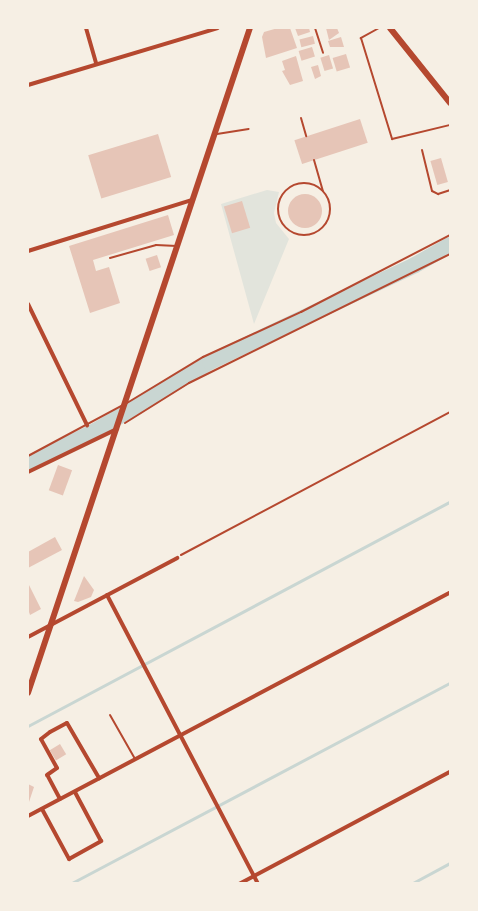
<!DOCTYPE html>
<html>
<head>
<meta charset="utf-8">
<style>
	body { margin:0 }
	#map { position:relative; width:478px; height:911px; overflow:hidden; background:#f6efe4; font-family:Overpass,sans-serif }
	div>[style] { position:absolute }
	.green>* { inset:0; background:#e2e4dc }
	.stream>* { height:2.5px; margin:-1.25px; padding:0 1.25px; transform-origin:1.25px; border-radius:1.25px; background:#c9d6d2 }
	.river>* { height:16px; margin:-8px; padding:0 8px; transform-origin:8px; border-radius:8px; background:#c9d6d2 }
	.building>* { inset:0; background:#e6c5b7; transform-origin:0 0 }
	.round { border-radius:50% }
	.path>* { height:2px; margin:-1px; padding:0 1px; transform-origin:1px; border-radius:1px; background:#b5482f }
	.path>.ring { margin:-1px; padding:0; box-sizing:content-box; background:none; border:2px solid #b5482f; border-radius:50% }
	.service>* { height:2px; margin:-1px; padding:0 1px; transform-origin:1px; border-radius:1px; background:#b5482f }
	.minor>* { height:4px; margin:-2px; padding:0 2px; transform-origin:2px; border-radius:2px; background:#b5482f }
	.secondary>* { height:5.5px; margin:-2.75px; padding:0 2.75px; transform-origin:2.75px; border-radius:2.75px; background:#b5482f }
	.trunk>* { height:6px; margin:-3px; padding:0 3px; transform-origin:3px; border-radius:3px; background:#b5482f }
	span { translate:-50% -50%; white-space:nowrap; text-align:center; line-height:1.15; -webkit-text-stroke:5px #f6efe4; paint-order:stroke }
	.frame { position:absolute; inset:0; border:29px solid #f6efe4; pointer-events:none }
</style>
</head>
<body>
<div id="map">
	<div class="green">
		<div style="clip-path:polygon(267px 190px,279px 192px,274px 213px,276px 223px,289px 239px,254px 324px,221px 204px)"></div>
	</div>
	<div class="stream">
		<div style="left:28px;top:726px;width:478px;rotate:-28deg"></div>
		<div style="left:70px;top:884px;width:430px;rotate:-27.9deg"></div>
		<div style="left:411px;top:884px;width:44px;rotate:-28.3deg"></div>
	</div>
	<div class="river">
		<div style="left:28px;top:464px;width:75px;rotate:-26.2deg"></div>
		<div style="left:95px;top:431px;width:134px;rotate:-31deg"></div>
		<div style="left:210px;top:362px;width:227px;rotate:-25.3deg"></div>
		<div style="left:415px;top:265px;width:40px;rotate:-29.7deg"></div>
	</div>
	<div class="building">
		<div style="clip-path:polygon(278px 28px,290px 28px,297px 48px,266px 58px,262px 37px,264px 32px)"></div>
		<div style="clip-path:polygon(295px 28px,309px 28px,310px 32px,298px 36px)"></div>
		<div style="clip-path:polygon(326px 28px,337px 28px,339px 33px,329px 40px)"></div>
		<div style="left:313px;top:36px;width:8px;height:14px;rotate:76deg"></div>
		<div style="clip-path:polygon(341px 37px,344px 47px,330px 47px,328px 41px)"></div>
		<div style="left:312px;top:47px;width:10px;height:14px;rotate:73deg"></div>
		<div style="left:346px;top:54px;width:14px;height:14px;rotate:73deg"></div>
		<div style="left:329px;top:55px;width:14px;height:9px;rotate:73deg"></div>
		<div style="clip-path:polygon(296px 56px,303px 81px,290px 85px,282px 71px,285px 70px,282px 61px)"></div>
		<div style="clip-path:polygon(318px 65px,321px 76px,315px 79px,311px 67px)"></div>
		<div style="left:360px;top:119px;width:25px;height:69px;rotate:72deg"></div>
		<div style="left:158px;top:134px;width:45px;height:73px;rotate:73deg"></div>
		<div style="left:441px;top:158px;width:25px;height:11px;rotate:74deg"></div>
		<div class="round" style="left:288px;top:194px;width:34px;height:34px"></div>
		<div style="left:242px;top:201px;width:28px;height:19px;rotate:73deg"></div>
		<div style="clip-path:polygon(168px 215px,174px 235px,93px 260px,96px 271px,109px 267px,120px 303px,90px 313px,69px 246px)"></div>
		<div style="left:157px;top:255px;width:13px;height:12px;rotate:72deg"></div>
		<div style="left:58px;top:465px;width:15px;height:27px;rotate:20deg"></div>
		<div style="clip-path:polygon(55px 537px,62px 550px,28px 568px,28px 552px)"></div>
		<div style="clip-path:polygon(84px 576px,94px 590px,91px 597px,78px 602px,74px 601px)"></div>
		<div style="clip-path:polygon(28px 583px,41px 609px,30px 615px,28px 609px)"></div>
		<div style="left:60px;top:744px;width:12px;height:12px;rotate:59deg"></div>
		<div style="clip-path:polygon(28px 784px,34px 787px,28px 805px)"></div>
	</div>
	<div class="path">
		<div style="left:301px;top:118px;width:19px;rotate:74deg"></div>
		<div style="left:314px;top:160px;width:32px;rotate:74deg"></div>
		<div class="ring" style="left:278px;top:183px;width:50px;height:50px"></div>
		<div style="left:125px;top:423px;width:75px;rotate:-32deg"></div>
		<div style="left:189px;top:383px;width:291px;rotate:-26.3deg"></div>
		<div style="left:181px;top:555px;width:305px;rotate:-28deg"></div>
	</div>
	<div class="service">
		<div style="left:315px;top:28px;width:26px;rotate:72deg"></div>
		<div style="left:379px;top:28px;width:21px;rotate:151deg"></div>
		<div style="left:361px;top:38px;width:106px;rotate:72.9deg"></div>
		<div style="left:392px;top:139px;width:60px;rotate:-13.6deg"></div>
		<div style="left:217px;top:134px;width:32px;rotate:-9deg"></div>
		<div style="left:422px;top:150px;width:42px;rotate:76.3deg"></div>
		<div style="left:432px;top:191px;width:7px;rotate:27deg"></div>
		<div style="left:438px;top:194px;width:13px;rotate:-18deg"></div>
		<div style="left:110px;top:258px;width:48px;rotate:-15.8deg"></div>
		<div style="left:156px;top:245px;width:21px;rotate:3deg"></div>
		<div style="left:127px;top:403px;width:89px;rotate:-31.2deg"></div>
		<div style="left:203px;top:357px;width:108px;rotate:-24.7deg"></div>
		<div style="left:301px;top:312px;width:168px;rotate:-27.3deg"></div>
		<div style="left:28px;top:456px;width:108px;rotate:-28.2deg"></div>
		<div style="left:110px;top:715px;width:51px;rotate:60.4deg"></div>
	</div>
	<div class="minor">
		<div style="left:86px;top:28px;width:37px;rotate:74deg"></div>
		<div style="left:28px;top:85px;width:198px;rotate:-16.7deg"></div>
		<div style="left:28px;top:251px;width:172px;rotate:-17.3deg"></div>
		<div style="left:28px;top:304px;width:135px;rotate:64deg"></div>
		<div style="left:28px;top:472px;width:99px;rotate:-25.8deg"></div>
		<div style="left:107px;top:595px;width:326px;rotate:62.4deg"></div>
		<div style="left:28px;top:637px;width:169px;rotate:-27.9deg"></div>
		<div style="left:60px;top:799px;width:27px;rotate:-118deg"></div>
		<div style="left:47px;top:775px;width:12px;rotate:-35deg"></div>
		<div style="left:57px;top:768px;width:33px;rotate:-119deg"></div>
		<div style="left:41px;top:739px;width:11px;rotate:-38deg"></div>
		<div style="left:50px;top:732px;width:19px;rotate:-28deg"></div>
		<div style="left:67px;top:723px;width:64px;rotate:59.8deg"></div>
		<div style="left:42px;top:809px;width:57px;rotate:61.6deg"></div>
		<div style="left:69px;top:859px;width:37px;rotate:-29deg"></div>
		<div style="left:101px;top:841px;width:55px;rotate:-118deg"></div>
		<div style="left:28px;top:816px;width:477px;rotate:-27.9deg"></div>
		<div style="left:239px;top:884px;width:239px;rotate:-28deg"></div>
	</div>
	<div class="secondary">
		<div style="left:28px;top:693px;width:701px;rotate:-71.54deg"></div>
	</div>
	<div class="trunk">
		<div style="left:390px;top:28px;width:96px;rotate:51.3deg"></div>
	</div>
	<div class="frame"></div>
</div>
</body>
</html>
